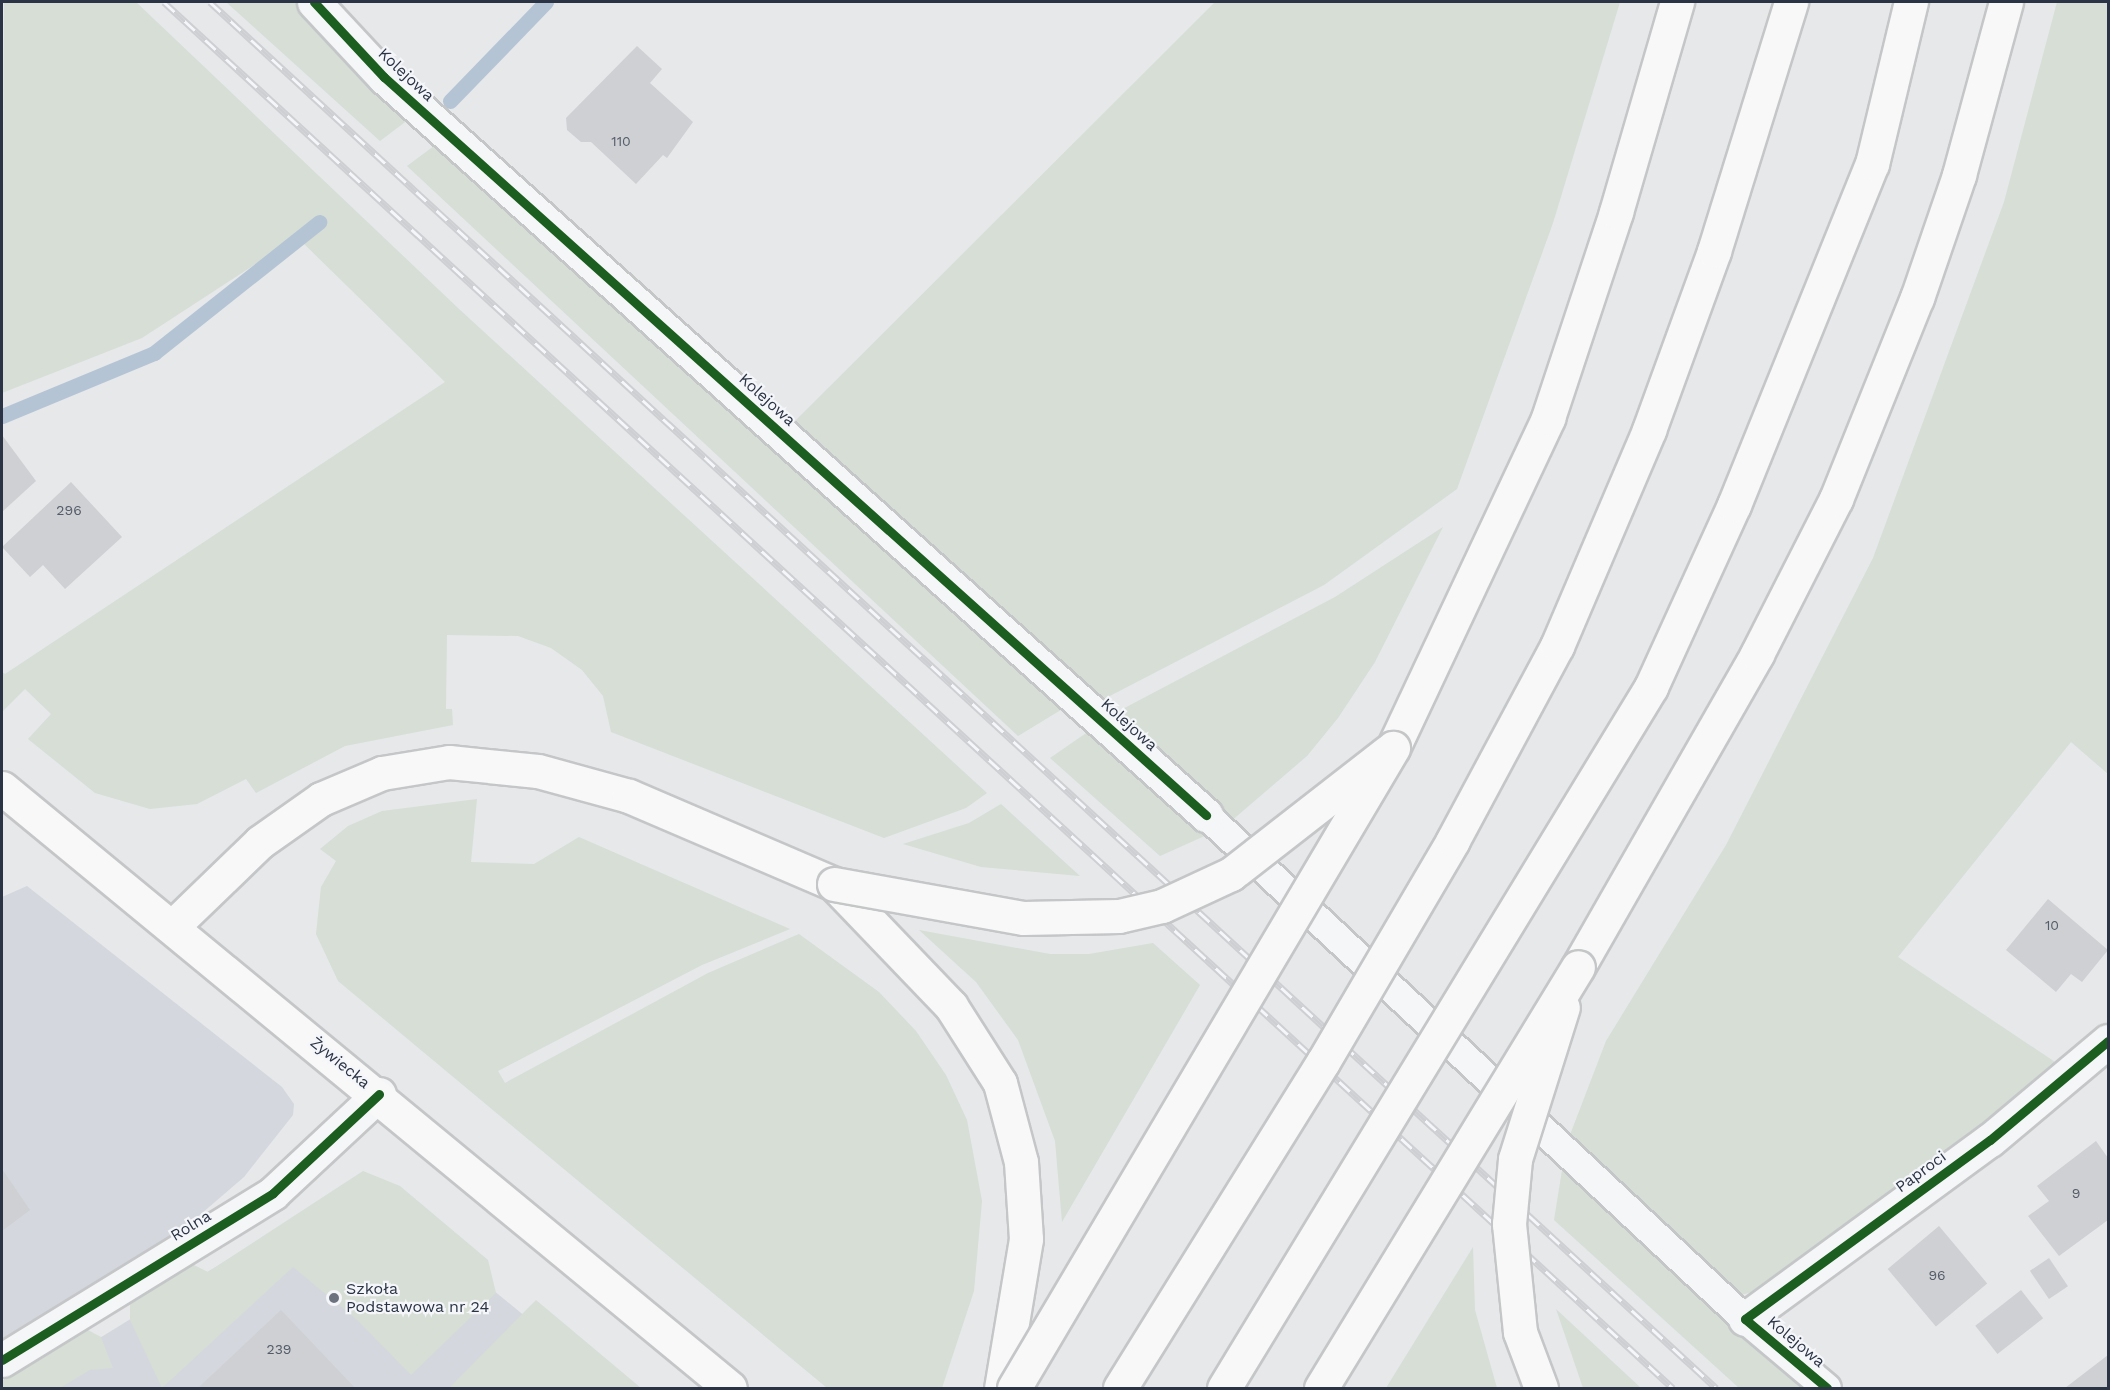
<!DOCTYPE html>
<html>
<head>
<meta charset="utf-8">
<style>
	body { margin:0 }
	#map { position:relative; width:2110px; height:1390px; overflow:hidden; background:#e6e8ea; font-family:"Work Sans",sans-serif }
	div>[style] { position:absolute }
	.built>* { inset:0; background:#d4d7dd }
	.green>* { inset:0; background:#d6ded6 }
	.stream>* { height:15px; margin:-7.5px; padding:0 7.5px; transform-origin:7.5px; border-radius:7.5px; background:#b4c4d5 }
	.building>* { inset:0; background:#ced0d3; transform-origin:0 0 }
	.roads { filter:drop-shadow(2px 0 #c4c6c8) drop-shadow(-2px 0 #c4c6c8) drop-shadow(0 2px #c4c6c8) drop-shadow(0 -2px #c4c6c8) }
	.service>* { height:28px; margin:-14px; padding:0 14px; transform-origin:14px; border-radius:14px; background:#f5f6f7 }
	.minor>* { height:33px; margin:-16.5px; padding:0 16.5px; transform-origin:16.5px; border-radius:16.5px; background:#f5f6f7 }
	.secondary>* { height:33px; margin:-16.5px; padding:0 16.5px; transform-origin:16.5px; border-radius:16.5px; background:#f8f8f8 }
	.motorway>* { height:33px; margin:-16.5px; padding:0 16.5px; transform-origin:16.5px; border-radius:16.5px; background:#f8f8f8 }
	.rail>* { height:7px; margin-top:-3.5px; transform-origin:0; background:repeating-linear-gradient(90deg,#f4f6f9 0 14px,#cecfd2 0 28px); box-sizing:border-box; border-block:2px solid #cecfd2 }
	.bridges { filter:drop-shadow(2px 0 #c4c6c8) drop-shadow(-2px 0 #c4c6c8) drop-shadow(0 2px #c4c6c8) drop-shadow(0 -2px #c4c6c8) }
	.secondary-bridge>* { height:33px; margin:-16.5px; padding:0 16.5px; transform-origin:16.5px; border-radius:16.5px; background:#f8f8f8 }
	.motorway-bridge>* { height:33px; margin:-16.5px; padding:0 16.5px; transform-origin:16.5px; border-radius:16.5px; background:#f8f8f8 }
	.cycleway>* { height:9px; margin:-4.5px; padding:0 4.5px; transform-origin:4.5px; border-radius:4.5px; background:#1b5e20 }
	.dots>* { width:16px; height:16px; translate:-50% -50%; box-sizing:border-box; border:3px solid #f4f6f9; border-radius:50% }
	span { translate:-50% -50%; white-space:nowrap; text-align:center; line-height:1.15; -webkit-text-stroke:4.5px #f4f6f9; paint-order:stroke }
	.number-label { font-size:14px; color:#545c69 }
	.number-label span { -webkit-text-stroke-width:0 }
	.street-label { font-size:16px; color:#2b3445 }
	.poi-label { font-size:16px; color:#2b3445 }
	.left { translate:0 -50%; text-align:left }
	.frame { position:absolute; inset:0; border:3px solid #2b3445; pointer-events:none }
</style>
</head>
<body>
<div id="map">
	<div class="built">
		<div style="clip-path:polygon(27px 886px,282px 1087px,294px 1104px,293px 1115px,244px 1177px,180px 1232px,2px 1343px,2px 897px)"></div>
		<div style="clip-path:polygon(385px 1201px,612px 1388px,18px 1388px,307px 1211px)"></div>
	</div>
	<div class="green">
		<div style="clip-path:polygon(4px 2px,136px 2px,458px 308px,987px 793px,966px 808px,884px 838px,611px 732px,603px 696px,582px 670px,551px 648px,518px 636px,447px 635px,446px 709px,452px 709px,453px 725px,345px 746px,256px 793px,246px 779px,197px 804px,150px 809px,95px 793px,28px 739px,51px 714px,25px 689px,2px 712px,2px 672px,5px 674px,445px 382px,297px 237px,142px 338px,2px 393px)"></div>
		<div style="clip-path:polygon(226px 2px,295px 2px,413px 116px,380px 141px)"></div>
		<div style="clip-path:polygon(1215px 2px,1620px 2px,1553px 223px,1457px 489px,1324px 585px,1102px 700px,789px 427px)"></div>
		<div style="clip-path:polygon(2057px 2px,2108px 2px,2108px 774px,2071px 742px,1898px 957px,2061px 1066px,1982px 1130px,1764px 1289px,1737px 1296px,1568px 1140px,1606px 1041px,1726px 845px,1873px 558px,2004px 202px)"></div>
		<div style="clip-path:polygon(438px 143px,626px 319px,1069px 705px,1018px 736px,407px 166px)"></div>
		<div style="clip-path:polygon(1443px 527px,1375px 662px,1338px 718px,1307px 756px,1230px 822px,1115px 713px,1335px 597px)"></div>
		<div style="clip-path:polygon(1092px 729px,1209px 834px,1160px 856px,1050px 758px)"></div>
		<div style="clip-path:polygon(477px 799px,471px 862px,534px 864px,579px 837px,790px 929px,702px 965px,498px 1071px,505px 1083px,708px 973px,799px 934px,879px 992px,916px 1031px,946px 1075px,967px 1120px,982px 1201px,974px 1291px,942px 1388px,827px 1388px,338px 981px,316px 934px,321px 887px,336px 861px,320px 849px,348px 826px,382px 811px)"></div>
		<div style="clip-path:polygon(1001px 804px,1080px 876px,981px 867px,903px 844px,969px 823px)"></div>
		<div style="clip-path:polygon(919px 930px,1050px 954px,1089px 954px,1153px 943px,1200px 985px,1062px 1222px,1055px 1141px,1018px 1040px,976px 982px)"></div>
		<div style="clip-path:polygon(1563px 1164px,1807px 1388px,1739px 1388px,1554px 1220px)"></div>
		<div style="clip-path:polygon(363px 1171px,400px 1186px,488px 1260px,496px 1293px,411px 1375px,357px 1320px,293px 1267px,162px 1388px,130px 1320px,130px 1301px,192px 1264px,208px 1272px)"></div>
		<div style="clip-path:polygon(1473px 1247px,1475px 1310px,1497px 1388px,1386px 1388px)"></div>
		<div style="clip-path:polygon(536px 1300px,641px 1388px,449px 1388px)"></div>
		<div style="clip-path:polygon(1556px 1309px,1641px 1388px,1583px 1388px)"></div>
		<div style="clip-path:polygon(86px 1329px,101px 1337px,113px 1368px,90px 1370px,60px 1388px,2px 1388px,2px 1381px)"></div>
	</div>
	<div class="stream">
		<div style="left:450px;top:101px;width:138px;rotate:-45.9deg"></div>
		<div style="left:2px;top:416px;width:165px;rotate:-22.5deg"></div>
		<div style="left:154px;top:353px;width:211px;rotate:-38.4deg"></div>
	</div>
	<div class="building">
		<div style="clip-path:polygon(637px 46px,662px 69px,650px 83px,693px 122px,667px 158px,663px 155px,636px 184px,591px 142px,581px 142px,567px 130px,566px 118px)"></div>
		<div style="clip-path:polygon(2px 435px,36px 481px,2px 512px)"></div>
		<div style="clip-path:polygon(71px 482px,122px 537px,65px 589px,43px 565px,30px 577px,2px 547px)"></div>
		<div style="clip-path:polygon(2048px 899px,2108px 950px,2082px 982px,2071px 974px,2056px 992px,2006px 950px)"></div>
		<div style="clip-path:polygon(2096px 1141px,2108px 1158px,2108px 1220px,2059px 1256px,2028px 1216px,2049px 1201px,2037px 1186px)"></div>
		<div style="clip-path:polygon(2px 1169px,30px 1210px,2px 1231px)"></div>
		<div style="left:1939px;top:1226px;width:75px;height:67px;rotate:50deg"></div>
		<div style="left:2049px;top:1258px;width:34px;height:23px;rotate:56deg"></div>
		<div style="left:2021px;top:1290px;width:36px;height:58px;rotate:52deg"></div>
		<div style="clip-path:polygon(281px 1310px,355px 1388px,198px 1388px)"></div>
		<div style="clip-path:polygon(2108px 1355px,2108px 1388px,2065px 1388px)"></div>
	</div>
	<div class="roads">
		<div class="service">
			<div style="left:1206px;top:815px;width:738px;rotate:43.08deg"></div>
			<div style="left:1745px;top:1319px;width:107px;rotate:40.1deg"></div>
		</div>
		<div class="minor">
			<div style="left:314px;top:2px;width:103px;rotate:47deg"></div>
			<div style="left:384px;top:77px;width:1105px;rotate:41.92deg"></div>
			<div style="left:1745px;top:1319px;width:303px;rotate:-36.2deg"></div>
			<div style="left:1990px;top:1140px;width:154px;rotate:-40deg"></div>
			<div style="left:2px;top:1360px;width:318px;rotate:-31.6deg"></div>
			<div style="left:273px;top:1193px;width:145px;rotate:-43deg"></div>
		</div>
		<div class="secondary">
			<div style="left:1393px;top:748px;width:365px;rotate:-64.8deg"></div>
			<div style="left:1548px;top:418px;width:217px;rotate:-71.7deg"></div>
			<div style="left:1616px;top:212px;width:219px;rotate:-73.8deg"></div>
			<div style="left:2px;top:788px;width:943px;rotate:39.49deg"></div>
			<div style="left:172px;top:927px;width:122px;rotate:-44deg"></div>
			<div style="left:260px;top:842px;width:75px;rotate:-35.2deg"></div>
			<div style="left:321px;top:799px;width:66px;rotate:-23.1deg"></div>
			<div style="left:382px;top:773px;width:68px;rotate:-9.3deg"></div>
			<div style="left:449px;top:762px;width:89px;rotate:5.8deg"></div>
			<div style="left:538px;top:771px;width:94px;rotate:15.4deg"></div>
			<div style="left:629px;top:796px;width:223px;rotate:23.2deg"></div>
			<div style="left:1578px;top:967px;width:361px;rotate:-60.2deg"></div>
			<div style="left:1757px;top:654px;width:174px;rotate:-63deg"></div>
			<div style="left:1836px;top:499px;width:217px;rotate:-68.1deg"></div>
			<div style="left:1917px;top:298px;width:130px;rotate:-71.1deg"></div>
			<div style="left:1959px;top:175px;width:179px;rotate:-74.8deg"></div>
		</div>
		<div class="motorway">
			<div style="left:834px;top:884px;width:169px;rotate:46.2deg"></div>
			<div style="left:951px;top:1006px;width:91px;rotate:57.5deg"></div>
			<div style="left:1000px;top:1083px;width:82px;rotate:75.1deg"></div>
			<div style="left:1021px;top:1162px;width:77px;rotate:86.3deg"></div>
			<div style="left:1026px;top:1239px;width:151px;rotate:99.5deg"></div>
		</div>
	</div>
	<div class="rail">
		<div style="left:164px;top:2px;width:2049px;rotate:42.57deg"></div>
		<div style="left:210px;top:2px;width:2047px;rotate:42.62deg"></div>
	</div>
	<div class="bridges">
		<div class="secondary-bridge">
			<div style="left:834px;top:884px;width:192px;rotate:10.2deg"></div>
			<div style="left:1023px;top:918px;width:96px;rotate:-1.2deg"></div>
			<div style="left:1119px;top:916px;width:44px;rotate:-13.1deg"></div>
			<div style="left:1162px;top:906px;width:76px;rotate:-24.9deg"></div>
			<div style="left:1231px;top:874px;width:200px;rotate:-37.9deg"></div>
			<div style="left:1541px;top:1388px;width:60px;rotate:-110.6deg"></div>
			<div style="left:1520px;top:1332px;width:109px;rotate:-95.8deg"></div>
			<div style="left:1509px;top:1224px;width:65px;rotate:-84.7deg"></div>
			<div style="left:1515px;top:1159px;width:159px;rotate:-72.5deg"></div>
		</div>
		<div class="motorway-bridge">
			<div style="left:1014px;top:1388px;width:744px;rotate:-59.37deg"></div>
			<div style="left:1120px;top:1388px;width:384px;rotate:-58.1deg"></div>
			<div style="left:1323px;top:1062px;width:257px;rotate:-59.6deg"></div>
			<div style="left:1453px;top:840px;width:220px;rotate:-61.8deg"></div>
			<div style="left:1557px;top:646px;width:235px;rotate:-66.9deg"></div>
			<div style="left:1649px;top:430px;width:190px;rotate:-70deg"></div>
			<div style="left:1714px;top:251px;width:261px;rotate:-72.8deg"></div>
			<div style="left:1224px;top:1388px;width:821px;rotate:-58.65deg"></div>
			<div style="left:1651px;top:687px;width:200px;rotate:-65.5deg"></div>
			<div style="left:1734px;top:505px;width:368px;rotate:-68deg"></div>
			<div style="left:1872px;top:164px;width:167px;rotate:-76.5deg"></div>
			<div style="left:1321px;top:1388px;width:493px;rotate:-58.6deg"></div>
		</div>
	</div>
	<div class="cycleway">
		<div style="left:314px;top:2px;width:103px;rotate:47deg"></div>
		<div style="left:384px;top:77px;width:1105px;rotate:41.92deg"></div>
		<div style="left:2px;top:1360px;width:318px;rotate:-31.6deg"></div>
		<div style="left:273px;top:1193px;width:145px;rotate:-43deg"></div>
		<div style="left:1827px;top:1388px;width:107px;rotate:-139.9deg"></div>
		<div style="left:1745px;top:1319px;width:303px;rotate:-36.2deg"></div>
		<div style="left:1990px;top:1140px;width:154px;rotate:-40deg"></div>
	</div>
	<div class="dots">
		<div style="left:334px;top:1298px;background:#6c737f"></div>
	</div>
	<div class="number-label">
		<span style="left:621px;top:141px">110</span>
		<span style="left:69px;top:510px">296</span>
		<span style="left:2052px;top:925px">10</span>
		<span style="left:2076px;top:1193px">9</span>
		<span style="left:1937px;top:1275px">96</span>
		<span style="left:279px;top:1349px">239</span>
	</div>
	<div class="street-label">
		<span style="left:406px;top:75px;rotate:43deg">Kolejowa</span>
		<span style="left:767px;top:400px;rotate:42deg">Kolejowa</span>
		<span style="left:1129px;top:725px;rotate:42deg">Kolejowa</span>
		<span style="left:340px;top:1063px;rotate:39deg">Żywiecka</span>
		<span style="left:1921px;top:1172px;rotate:-36deg">Paproci</span>
		<span style="left:191px;top:1226px;rotate:-31deg">Rolna</span>
		<span style="left:1796px;top:1342px;rotate:40deg">Kolejowa</span>
	</div>
	<div class="poi-label">
		<span class="left" style="left:346px;top:1298px">Szkoła<br>Podstawowa nr 24</span>
	</div>
	<div class="frame"></div>
</div>
</body>
</html>
